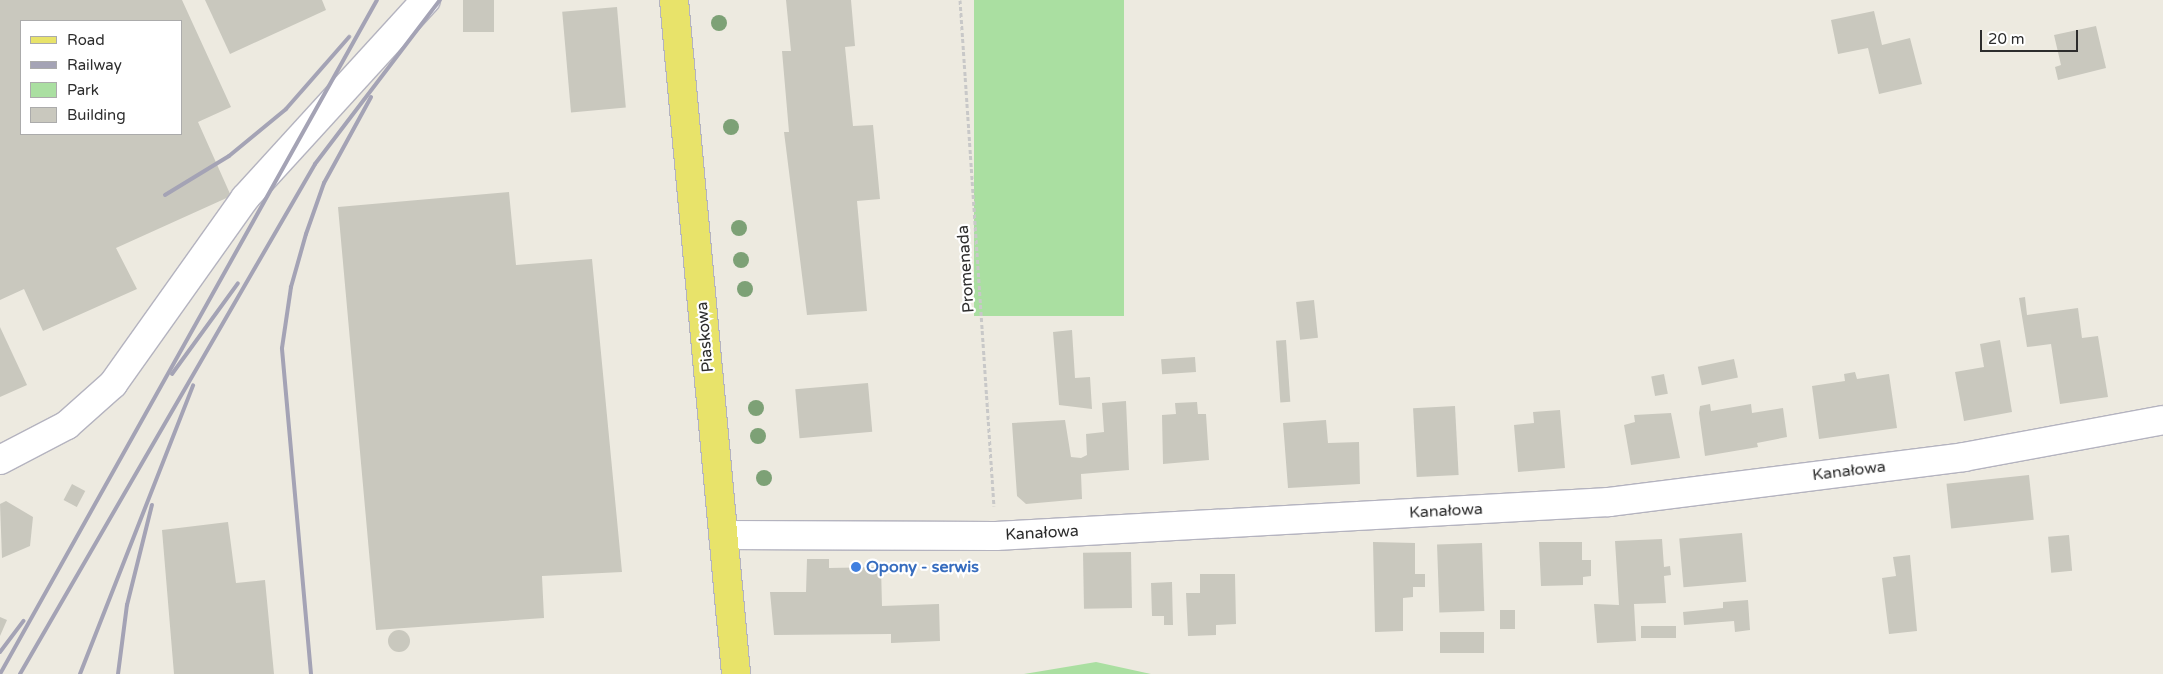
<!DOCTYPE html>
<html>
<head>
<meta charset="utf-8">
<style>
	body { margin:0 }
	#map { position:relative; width:2163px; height:674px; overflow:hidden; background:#edeae0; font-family:"Varela Round",sans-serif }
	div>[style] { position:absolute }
	.green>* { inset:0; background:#aadfa1; transform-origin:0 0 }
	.building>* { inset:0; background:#c9c8be; transform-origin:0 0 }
	.round { border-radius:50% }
	.path>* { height:3px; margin-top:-1.5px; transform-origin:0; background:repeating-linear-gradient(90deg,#c8c8c8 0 4px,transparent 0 6.5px) }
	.roads { filter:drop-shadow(1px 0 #b4b3bf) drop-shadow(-1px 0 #b4b3bf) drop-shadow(0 1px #b4b3bf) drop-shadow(0 -1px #b4b3bf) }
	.minor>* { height:28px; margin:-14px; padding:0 14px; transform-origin:14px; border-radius:14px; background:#fff }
	.major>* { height:28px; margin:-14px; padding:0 14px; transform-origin:14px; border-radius:14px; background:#e8e36a }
	.rail>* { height:4px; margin:-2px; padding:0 2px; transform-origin:2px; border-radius:2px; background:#a4a3b5 }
	.trees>* { width:16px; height:16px; margin:-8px; border-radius:50%; background:#7da176 }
	.dots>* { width:14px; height:14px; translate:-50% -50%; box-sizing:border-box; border:2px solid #fff; border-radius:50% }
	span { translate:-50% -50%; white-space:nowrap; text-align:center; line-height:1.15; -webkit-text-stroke:4.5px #fff; paint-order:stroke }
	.street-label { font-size:16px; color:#2d2d2d }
	.shop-label { font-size:16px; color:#366cbe; font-weight:700 }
	.left { translate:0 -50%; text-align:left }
	.legend { position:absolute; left:20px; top:20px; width:162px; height:115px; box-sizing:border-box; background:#fff; border:1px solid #ababab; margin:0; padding:6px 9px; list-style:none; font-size:15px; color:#2d2d2d }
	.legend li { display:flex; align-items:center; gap:10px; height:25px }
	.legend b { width:25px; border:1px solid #ababab }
	.scale { position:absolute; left:1980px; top:30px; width:98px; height:22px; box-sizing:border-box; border:2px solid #2d2d2d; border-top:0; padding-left:6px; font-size:15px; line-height:18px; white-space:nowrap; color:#2d2d2d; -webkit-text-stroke:4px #fff; paint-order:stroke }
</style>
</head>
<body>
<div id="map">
	<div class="green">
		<div style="left:974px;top:0;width:150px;height:316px"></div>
		<div style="clip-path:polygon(1096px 662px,1151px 674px,1024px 674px)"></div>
	</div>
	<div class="building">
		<div style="clip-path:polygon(evenodd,0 0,182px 0,231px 107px,198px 122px,231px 196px,116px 248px,137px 289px,43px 331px,24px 289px,0 300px,0 0,21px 21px,181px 21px,181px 134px,21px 134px,21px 21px)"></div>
		<div style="clip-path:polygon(205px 0,322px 0,326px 10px,230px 54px)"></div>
		<div style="left:463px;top:0;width:31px;height:32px"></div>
		<div style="clip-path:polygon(786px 0,851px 0,855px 46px,845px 47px,853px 126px,873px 125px,880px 199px,857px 201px,867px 311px,807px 315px,784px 132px,789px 132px,782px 51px,791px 51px)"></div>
		<div style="left:617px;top:7px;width:101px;height:55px;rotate:85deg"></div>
		<div style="clip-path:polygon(1874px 11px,1882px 45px,1910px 38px,1922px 84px,1879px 94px,1868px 48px,1838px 54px,1831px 20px)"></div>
		<div style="clip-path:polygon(2096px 26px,2106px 68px,2058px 80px,2055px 67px,2061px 65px,2054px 35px)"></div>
		<div style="clip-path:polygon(509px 192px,516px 265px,592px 259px,622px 572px,542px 576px,544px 618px,376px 630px,338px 207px)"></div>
		<div style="clip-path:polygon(2025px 297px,2027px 315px,2078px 308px,2082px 338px,2098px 336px,2108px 397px,2060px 404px,2051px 344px,2027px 347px,2019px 298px)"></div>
		<div style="left:1314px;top:300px;width:38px;height:18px;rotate:84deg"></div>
		<div style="clip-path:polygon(0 327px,27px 385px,0 397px)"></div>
		<div style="clip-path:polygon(1072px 330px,1075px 378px,1090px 377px,1092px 409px,1059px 405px,1053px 332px)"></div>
		<div style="left:1286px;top:340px;width:62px;height:10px;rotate:86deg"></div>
		<div style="clip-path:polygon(2000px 340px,2012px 412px,1964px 421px,1955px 372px,1984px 367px,1980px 344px)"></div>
		<div style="left:1195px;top:357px;width:15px;height:34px;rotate:86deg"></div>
		<div style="left:1734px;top:359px;width:19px;height:37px;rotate:78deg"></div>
		<div style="clip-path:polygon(1855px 372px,1857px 379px,1889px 374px,1897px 428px,1819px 439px,1812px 386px,1845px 381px,1844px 374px)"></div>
		<div style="left:1664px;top:374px;width:20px;height:13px;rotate:79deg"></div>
		<div style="left:868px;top:383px;width:49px;height:73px;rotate:85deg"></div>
		<div style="clip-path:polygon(1126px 401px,1129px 470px,1081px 474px,1082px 499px,1026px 504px,1017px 496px,1012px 423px,1065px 420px,1071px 457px,1081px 458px,1087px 455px,1086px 434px,1104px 432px,1102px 403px)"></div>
		<div style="clip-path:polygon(1197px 402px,1198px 414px,1206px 414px,1209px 460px,1163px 464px,1162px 415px,1176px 414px,1175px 403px)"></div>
		<div style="clip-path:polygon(1710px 404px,1711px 411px,1751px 404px,1752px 413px,1783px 408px,1787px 437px,1757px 443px,1758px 447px,1705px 456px,1699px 413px,1700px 406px)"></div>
		<div style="left:1455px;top:406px;width:69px;height:42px;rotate:87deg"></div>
		<div style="clip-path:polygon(1560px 410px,1565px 468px,1518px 472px,1514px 425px,1534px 423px,1533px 412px)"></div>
		<div style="clip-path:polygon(1671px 413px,1680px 458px,1631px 465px,1624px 425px,1635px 422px,1634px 415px)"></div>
		<div style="clip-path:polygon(1326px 420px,1328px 443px,1359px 442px,1360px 484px,1288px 488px,1283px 423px)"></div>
		<div style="left:2029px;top:475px;width:45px;height:83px;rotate:84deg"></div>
		<div style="left:72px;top:484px;width:15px;height:18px;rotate:28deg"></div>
		<div style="clip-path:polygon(6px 501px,33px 517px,30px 546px,2px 558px,0 504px)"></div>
		<div style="clip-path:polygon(228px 522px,236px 583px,265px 580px,274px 674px,174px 674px,162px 530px)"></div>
		<div style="left:1742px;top:533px;width:49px;height:63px;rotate:85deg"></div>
		<div style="left:2069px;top:535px;width:36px;height:21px;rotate:85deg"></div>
		<div style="clip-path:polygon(1662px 539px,1664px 567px,1670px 566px,1671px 575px,1664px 576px,1666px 603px,1634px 604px,1636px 641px,1597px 643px,1594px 604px,1619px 605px,1615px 541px)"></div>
		<div style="clip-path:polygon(1373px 542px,1415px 543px,1415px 574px,1425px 574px,1425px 587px,1413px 587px,1413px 597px,1403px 598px,1403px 631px,1375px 632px)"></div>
		<div style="clip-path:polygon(1539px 542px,1582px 542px,1582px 560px,1591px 560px,1591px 576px,1583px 577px,1583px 585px,1541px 586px)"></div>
		<div style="left:1482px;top:543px;width:68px;height:45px;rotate:88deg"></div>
		<div style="left:1131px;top:552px;width:56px;height:48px;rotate:89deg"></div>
		<div style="clip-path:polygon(1910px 555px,1917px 631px,1889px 634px,1882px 578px,1896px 576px,1893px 557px)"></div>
		<div style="clip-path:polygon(807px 559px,829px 559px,829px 568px,881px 567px,882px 606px,939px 604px,940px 641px,891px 643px,891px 634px,774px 635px,770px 592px,806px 592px)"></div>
		<div style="clip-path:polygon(1200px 574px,1235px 574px,1236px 624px,1216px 625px,1216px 635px,1188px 636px,1186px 593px,1200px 593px)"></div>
		<div style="clip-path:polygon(1172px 582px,1173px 625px,1164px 625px,1164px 616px,1152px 616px,1151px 583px)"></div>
		<div style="clip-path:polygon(1748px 600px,1750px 630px,1735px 632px,1734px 621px,1684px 625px,1683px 612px,1723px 608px,1723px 602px)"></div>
		<div style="left:1500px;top:610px;width:15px;height:19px"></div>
		<div style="clip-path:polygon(0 617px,7px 620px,0 636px)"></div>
		<div style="left:1641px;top:626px;width:35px;height:12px"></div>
		<div class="round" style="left:388px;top:630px;width:22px;height:22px"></div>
		<div style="left:1484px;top:632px;width:21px;height:44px;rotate:90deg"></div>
	</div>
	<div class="path">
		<div style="left:960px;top:0;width:507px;rotate:86.16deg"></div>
	</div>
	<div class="roads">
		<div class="minor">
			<div style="left:0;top:460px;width:76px;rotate:-27.6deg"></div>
			<div style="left:67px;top:425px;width:62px;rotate:-41.7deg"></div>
			<div style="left:113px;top:384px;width:228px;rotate:-54.6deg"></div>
			<div style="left:245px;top:198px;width:268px;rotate:-47.6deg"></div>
			<div style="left:723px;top:535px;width:273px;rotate:0.2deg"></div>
			<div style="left:996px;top:536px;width:614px;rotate:-3.17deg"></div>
			<div style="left:1609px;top:502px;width:358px;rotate:-7.2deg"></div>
			<div style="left:1964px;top:457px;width:202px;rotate:-10.5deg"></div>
		</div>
		<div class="major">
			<div style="left:674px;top:0;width:677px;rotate:84.74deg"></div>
		</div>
	</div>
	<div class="rail">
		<div style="left:165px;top:195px;width:75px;rotate:-31.4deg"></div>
		<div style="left:229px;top:156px;width:74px;rotate:-39.5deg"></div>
		<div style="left:286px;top:109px;width:96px;rotate:-48.8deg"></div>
		<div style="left:172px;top:374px;width:112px;rotate:-54deg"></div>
		<div style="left:0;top:652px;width:39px;rotate:-53deg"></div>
		<div style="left:0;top:674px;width:772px;rotate:-60.78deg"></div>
		<div style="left:20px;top:674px;width:589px;rotate:-59.95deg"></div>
		<div style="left:315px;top:164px;width:206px;rotate:-52.7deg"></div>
		<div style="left:80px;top:674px;width:310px;rotate:-68.6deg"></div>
		<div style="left:118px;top:674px;width:70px;rotate:-82.6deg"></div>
		<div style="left:127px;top:605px;width:103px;rotate:-76deg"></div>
		<div style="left:311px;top:674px;width:327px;rotate:-95.1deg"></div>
		<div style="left:282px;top:348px;width:62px;rotate:-81.6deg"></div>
		<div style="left:291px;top:287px;width:55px;rotate:-74.2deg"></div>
		<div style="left:306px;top:234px;width:54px;rotate:-70.6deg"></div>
		<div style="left:324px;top:183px;width:98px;rotate:-61.3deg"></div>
	</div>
	<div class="trees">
		<div style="left:719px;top:23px"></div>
		<div style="left:731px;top:127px"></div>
		<div style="left:739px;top:228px"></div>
		<div style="left:741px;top:260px"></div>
		<div style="left:745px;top:289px"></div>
		<div style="left:756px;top:408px"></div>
		<div style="left:758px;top:436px"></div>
		<div style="left:764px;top:478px"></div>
	</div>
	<div class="dots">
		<div style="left:856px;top:567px;background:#3f7fe0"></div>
	</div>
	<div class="street-label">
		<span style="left:966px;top:269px;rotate:-94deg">Promenada</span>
		<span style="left:705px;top:337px;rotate:-95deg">Piaskowa</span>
		<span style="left:1849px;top:471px;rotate:-7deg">Kanałowa</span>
		<span style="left:1446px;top:511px;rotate:-3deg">Kanałowa</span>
		<span style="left:1042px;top:533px;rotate:-3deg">Kanałowa</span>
	</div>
	<div class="shop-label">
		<span class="left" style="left:866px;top:567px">Opony - serwis</span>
	</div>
	<ul class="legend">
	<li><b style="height:6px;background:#e8e36a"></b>Road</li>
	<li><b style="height:6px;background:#a4a3b5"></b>Railway</li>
	<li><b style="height:14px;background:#aadfa1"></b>Park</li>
	<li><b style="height:14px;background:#c9c8be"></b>Building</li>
	</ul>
	<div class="scale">20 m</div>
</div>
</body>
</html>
